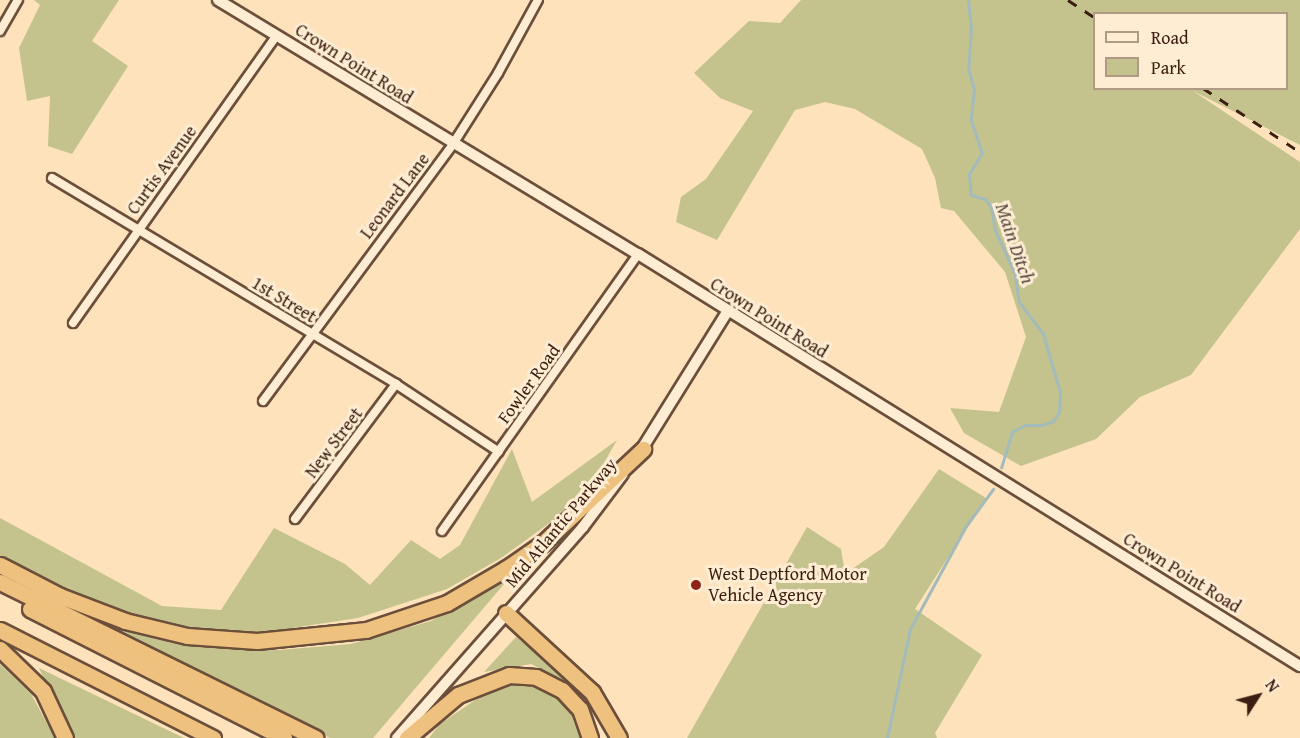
<!DOCTYPE html>
<html>
<head>
<meta charset="utf-8">
<style>
	body { margin:0 }
	#map { position:relative; width:1300px; height:738px; overflow:hidden; background:#fde2bb; font-family:"Gentium Book Plus",serif }
	div>[style] { position:absolute }
	.green>* { inset:0; background:#c4c28d }
	.stream>* { height:3px; margin:-1.5px; padding:0 1.5px; transform-origin:1.5px; border-radius:1.5px; background:#a4bbbb }
	.roads { filter:drop-shadow(2px 0 #6c4f3b) drop-shadow(-2px 0 #6c4f3b) drop-shadow(0 2px #6c4f3b) drop-shadow(0 -2px #6c4f3b) }
	.minor>* { height:8px; margin:-4px; padding:0 4px; transform-origin:4px; border-radius:4px; background:#feecd3 }
	.secondary>* { height:10px; margin:-5px; padding:0 5px; transform-origin:5px; border-radius:5px; background:#feecd3 }
	.motorway>* { height:15px; margin:-7.5px; padding:0 7.5px; transform-origin:7.5px; border-radius:7.5px; background:#eec17e }
	.rail>* { height:3px; margin-top:-1.5px; transform-origin:0; background:repeating-linear-gradient(90deg,#3b1e10 0 10px,transparent 0 20px) }
	.dots>* { width:16px; height:16px; translate:-50% -50%; box-sizing:border-box; border:3px solid #feecd3; border-radius:50% }
	span { translate:-50% -50%; white-space:nowrap; text-align:center; line-height:1.15; -webkit-text-stroke:6px #feecd3; paint-order:stroke }
	.street-label { font-size:18px; color:#3b1e10 }
	.poi-label { font-size:18px; color:#3b1e10 }
	.left { translate:0 -50%; text-align:left }
	.water-label { font-size:20px; color:#5a4d43; font-style:italic }
	.legend { position:absolute; left:1093px; top:12px; width:195px; height:78px; box-sizing:border-box; background:#feecd3; border:2px solid #b09a85; margin:0; padding:8px 10px; list-style:none; font-size:18px; color:#3b1e10 }
	.legend li { display:flex; align-items:center; gap:12px; height:30px }
	.legend b { width:30px; border:2px solid #b09a85 }
	.north { position:absolute; left:1228px; top:666px; width:60px; height:60px; -webkit-text-stroke:4px #feecd3; paint-order:stroke; rotate:54deg; font-size:16px; font-weight:700; line-height:24px; text-align:center; color:#3b1e10 }
	.north::after { content:''; display:block; margin:auto; width:21px; height:27px; background:#3b1e10; clip-path:polygon(50% 0,100% 100%,50% 72%,0 100%) }
</style>
</head>
<body>
<div id="map">
	<div class="green">
		<div style="clip-path:polygon(34px 0,119px 0,92px 41px,128px 66px,72px 154px,48px 146px,50px 96px,27px 101px,19px 48px,40px 5px)"></div>
		<div style="clip-path:polygon(evenodd,801px 0,1300px 0,1300px 145px,1193px 91px,1300px 162px,1300px 229px,1191px 375px,1140px 397px,1096px 439px,1021px 466px,964px 433px,950px 408px,999px 412px,1026px 337px,1005px 272px,954px 211px,941px 208px,935px 178px,922px 149px,855px 109px,825px 102px,795px 110px,717px 240px,676px 222px,681px 197px,706px 179px,753px 111px,720px 98px,694px 73px,749px 21px,780px 23px,801px 0,1094px 14px,1286px 14px,1286px 88px,1094px 88px,1094px 14px)"></div>
		<div style="clip-path:polygon(617px 440px,604px 463px,559px 516px,501px 558px,447px 589px,358px 618px,259px 633px,183px 628px,101px 605px,0 556px,0 518px,162px 606px,221px 610px,274px 528px,345px 564px,370px 585px,411px 540px,440px 559px,460px 545px,512px 449px,532px 502px)"></div>
		<div style="clip-path:polygon(939px 469px,986px 498px,915px 609px,982px 655px,935px 733px,937px 738px,687px 738px,807px 527px,841px 549px,845px 574px,884px 547px)"></div>
		<div style="clip-path:polygon(515px 571px,373px 738px,330px 738px,104px 623px,184px 645px,279px 650px,351px 644px,431px 621px)"></div>
		<div style="clip-path:polygon(516px 637px,576px 686px,531px 664px,484px 672px)"></div>
		<div style="clip-path:polygon(0 664px,31px 694px,55px 738px,0 738px)"></div>
		<div style="clip-path:polygon(39px 668px,184px 738px,71px 738px)"></div>
		<div style="clip-path:polygon(527px 682px,566px 701px,582px 738px,429px 738px,440px 724px,490px 690px)"></div>
	</div>
	<div class="stream">
		<div style="left:968px;top:0;width:29px;rotate:84deg"></div>
		<div style="left:971px;top:29px;width:39px;rotate:94deg"></div>
		<div style="left:968px;top:68px;width:22px;rotate:74deg"></div>
		<div style="left:974px;top:89px;width:31px;rotate:96deg"></div>
		<div style="left:971px;top:120px;width:35px;rotate:72deg"></div>
		<div style="left:982px;top:153px;width:25px;rotate:122deg"></div>
		<div style="left:969px;top:174px;width:21px;rotate:85deg"></div>
		<div style="left:971px;top:195px;width:15px;rotate:16deg"></div>
		<div style="left:985px;top:199px;width:10px;rotate:53deg"></div>
		<div style="left:991px;top:207px;width:23px;rotate:80deg"></div>
		<div style="left:995px;top:230px;width:49px;rotate:66deg"></div>
		<div style="left:1015px;top:275px;width:27px;rotate:82deg"></div>
		<div style="left:1019px;top:302px;width:40px;rotate:53deg"></div>
		<div style="left:1043px;top:334px;width:60px;rotate:73.7deg"></div>
		<div style="left:1060px;top:392px;width:20px;rotate:93deg"></div>
		<div style="left:1059px;top:412px;width:11px;rotate:124deg"></div>
		<div style="left:1053px;top:421px;width:12px;rotate:160deg"></div>
		<div style="left:1042px;top:425px;width:17px;rotate:180deg"></div>
		<div style="left:1025px;top:425px;width:15px;rotate:152deg"></div>
		<div style="left:1012px;top:432px;width:37px;rotate:107deg"></div>
		<div style="left:887px;top:738px;width:111px;rotate:-78.1deg"></div>
		<div style="left:910px;top:629px;width:117px;rotate:-61.5deg"></div>
		<div style="left:966px;top:526px;width:46px;rotate:-53.9deg"></div>
	</div>
	<div class="roads">
		<div class="minor">
			<div style="left:0;top:31px;width:36px;rotate:-60deg"></div>
			<div style="left:52px;top:178px;width:401px;rotate:30.9deg"></div>
			<div style="left:396px;top:384px;width:123px;rotate:33.4deg"></div>
			<div style="left:73px;top:323px;width:352px;rotate:-54.7deg"></div>
			<div style="left:263px;top:401px;width:320px;rotate:-53.5deg"></div>
			<div style="left:453px;top:144px;width:84px;rotate:-57.6deg"></div>
			<div style="left:498px;top:73px;width:83px;rotate:-61.3deg"></div>
			<div style="left:295px;top:519px;width:169px;rotate:-53.2deg"></div>
			<div style="left:442px;top:531px;width:339px;rotate:-54.7deg"></div>
		</div>
		<div class="secondary">
			<div style="left:218px;top:0;width:491px;rotate:31.2deg"></div>
			<div style="left:638px;top:254px;width:780px;rotate:31.9deg"></div>
			<div style="left:640px;top:452px;width:165px;rotate:-58.1deg"></div>
			<div style="left:397px;top:738px;width:281px;rotate:-48.6deg"></div>
			<div style="left:583px;top:527px;width:66px;rotate:-53deg"></div>
		</div>
		<div class="motorway">
			<div style="left:0;top:565px;width:68px;rotate:27.3deg"></div>
			<div style="left:60px;top:596px;width:70px;rotate:21deg"></div>
			<div style="left:125px;top:621px;width:64px;rotate:13.6deg"></div>
			<div style="left:187px;top:636px;width:70px;rotate:4.1deg"></div>
			<div style="left:257px;top:641px;width:110px;rotate:-5.8deg"></div>
			<div style="left:366px;top:630px;width:85px;rotate:-18.4deg"></div>
			<div style="left:447px;top:603px;width:73px;rotate:-30.4deg"></div>
			<div style="left:510px;top:566px;width:39px;rotate:-35deg"></div>
			<div style="left:542px;top:544px;width:139px;rotate:-43.2deg"></div>
			<div style="left:0;top:582px;width:352px;rotate:26.3deg"></div>
			<div style="left:30px;top:609px;width:285px;rotate:26.9deg"></div>
			<div style="left:506px;top:613px;width:117px;rotate:42.6deg"></div>
			<div style="left:592px;top:692px;width:53px;rotate:59.6deg"></div>
			<div style="left:0;top:630px;width:239px;rotate:26.9deg"></div>
			<div style="left:0;top:649px;width:60px;rotate:44.3deg"></div>
			<div style="left:43px;top:691px;width:52px;rotate:64.9deg"></div>
			<div style="left:407px;top:738px;width:67px;rotate:-40.1deg"></div>
			<div style="left:458px;top:695px;width:55px;rotate:-21.4deg"></div>
			<div style="left:509px;top:675px;width:27px;rotate:4deg"></div>
			<div style="left:536px;top:677px;width:29px;rotate:27deg"></div>
			<div style="left:562px;top:690px;width:26px;rotate:47deg"></div>
			<div style="left:580px;top:709px;width:31px;rotate:71deg"></div>
		</div>
	</div>
	<div class="rail">
		<div style="left:1068px;top:0;width:31px;rotate:33deg"></div>
		<div style="left:1203px;top:88px;width:116px;rotate:33.4deg"></div>
	</div>
	<div class="dots">
		<div style="left:696px;top:585px;background:#8f2418"></div>
	</div>
	<div class="street-label">
		<span style="left:354px;top:64px;rotate:32deg">Crown Point Road</span>
		<span style="left:162px;top:170px;rotate:-54deg">Curtis Avenue</span>
		<span style="left:395px;top:196px;rotate:-53deg">Leonard Lane</span>
		<span style="left:284px;top:300px;rotate:31deg">1st Street</span>
		<span style="left:769px;top:318px;rotate:32deg">Crown Point Road</span>
		<span style="left:529px;top:384px;rotate:-54deg">Fowler Road</span>
		<span style="left:334px;top:443px;rotate:-53deg">New Street</span>
		<span style="left:561px;top:523px;rotate:-50deg">Mid Atlantic Parkway</span>
		<span style="left:1182px;top:573px;rotate:32deg">Crown Point Road</span>
	</div>
	<div class="poi-label">
		<span class="left" style="left:708px;top:585px">West Deptford Motor<br>Vehicle Agency</span>
	</div>
	<div class="water-label">
		<span style="left:1016px;top:243px;rotate:71deg">Main Ditch</span>
	</div>
	<ul class="legend">
	<li><b style="height:8px;background:#feecd3"></b>Road</li>
	<li><b style="height:16px;background:#c4c28d"></b>Park</li>
	</ul>
	<div class="north">N</div>
</div>
</body>
</html>
